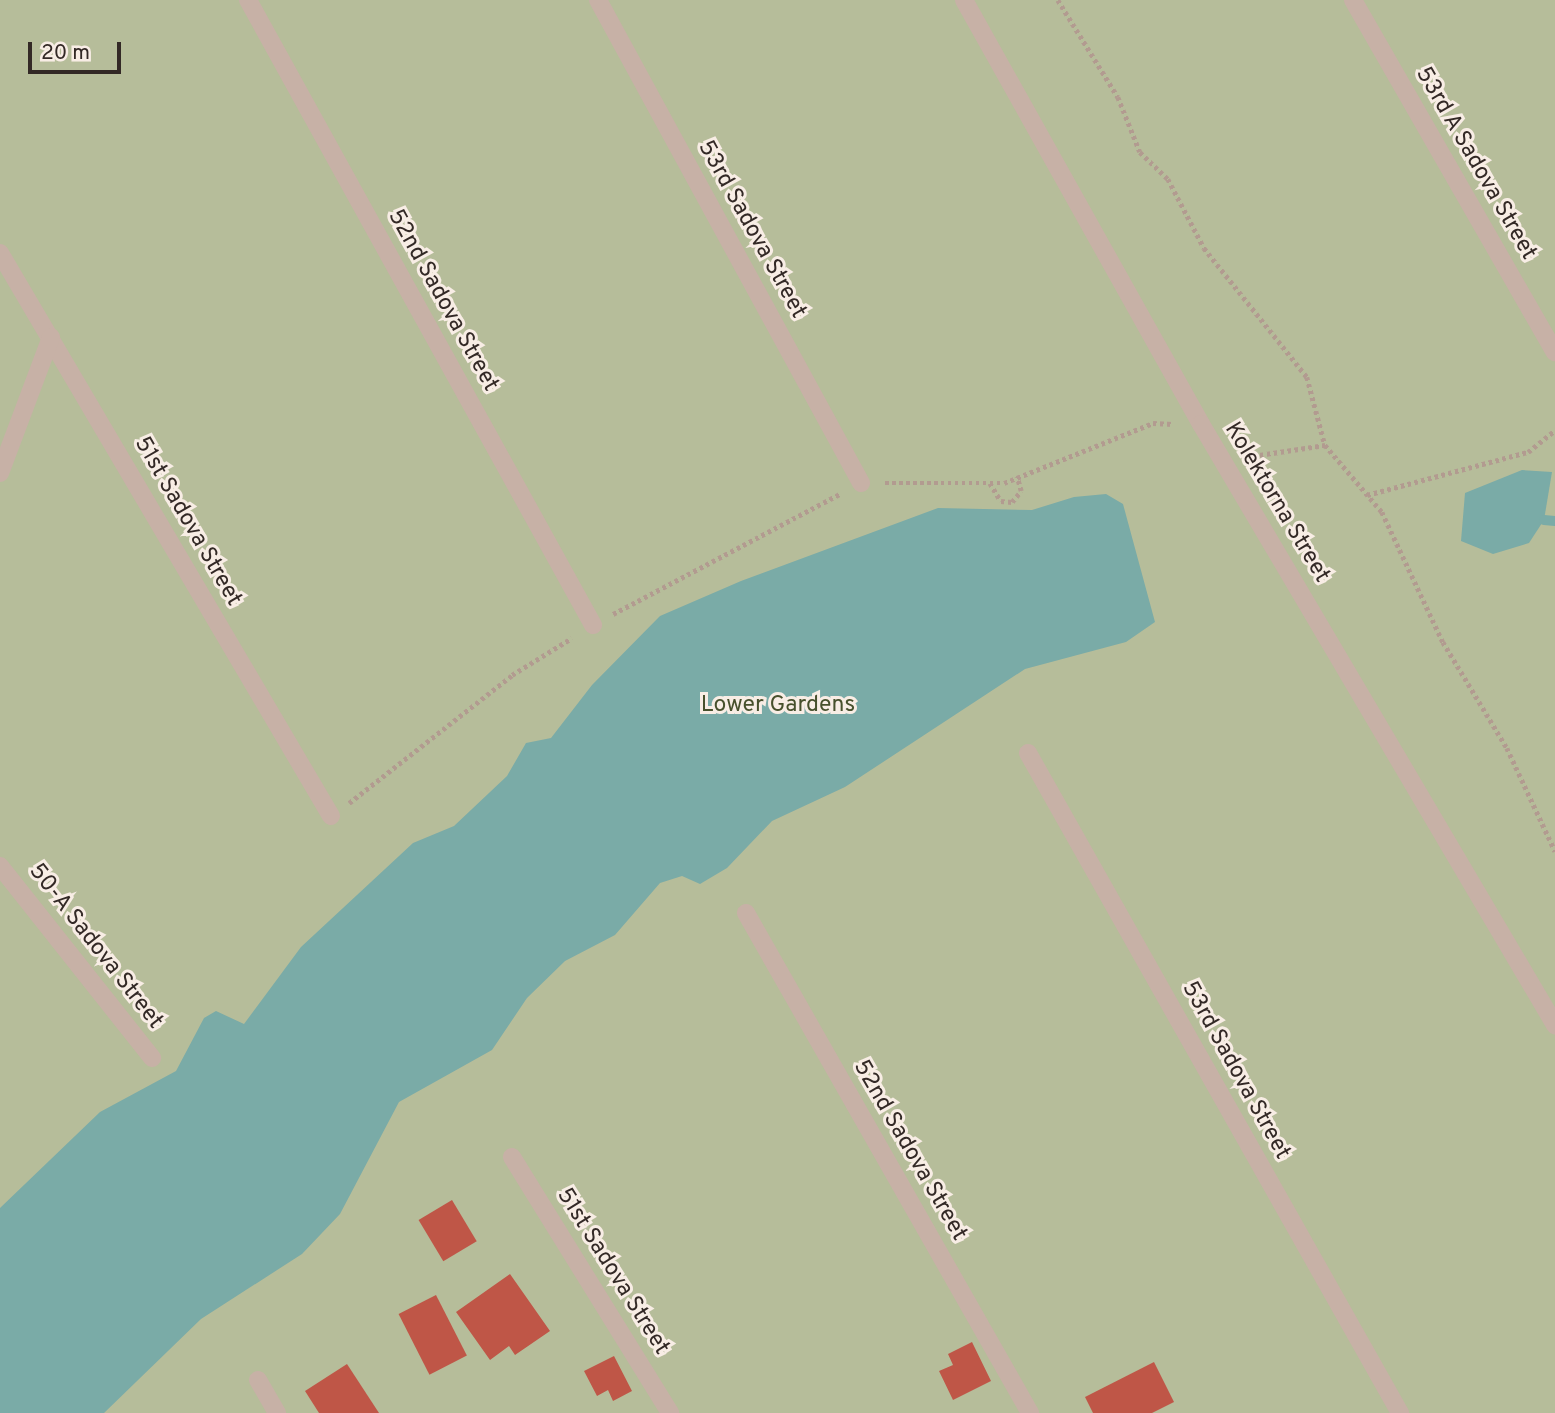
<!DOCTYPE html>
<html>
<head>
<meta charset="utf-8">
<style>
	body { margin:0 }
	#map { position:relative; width:1555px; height:1413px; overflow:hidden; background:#efe2d9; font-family:Overpass,sans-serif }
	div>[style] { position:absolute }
	.green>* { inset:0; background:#b6bd9a; transform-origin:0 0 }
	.water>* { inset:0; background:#7aaba7 }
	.stream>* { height:10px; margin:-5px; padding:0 5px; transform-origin:5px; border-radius:5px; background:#7aaba7 }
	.building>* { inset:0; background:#bf5647; transform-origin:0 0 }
	.path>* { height:4.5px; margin-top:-2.25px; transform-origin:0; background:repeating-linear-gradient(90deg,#b29b90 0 3.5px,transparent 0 7px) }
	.street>* { height:18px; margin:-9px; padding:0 9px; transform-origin:9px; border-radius:9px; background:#c7b1a6 }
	span { translate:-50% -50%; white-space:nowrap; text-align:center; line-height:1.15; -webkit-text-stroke:6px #f8ede5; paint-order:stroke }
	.street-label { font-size:23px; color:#332926 }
	.park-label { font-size:23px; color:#47502c }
	.scale { position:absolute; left:28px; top:42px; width:93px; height:32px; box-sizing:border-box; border:4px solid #332926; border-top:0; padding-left:9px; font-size:21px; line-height:24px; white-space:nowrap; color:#332926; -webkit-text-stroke:5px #f8ede5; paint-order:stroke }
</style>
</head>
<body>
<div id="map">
	<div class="green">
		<div style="left:0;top:0;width:1555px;height:1413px"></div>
	</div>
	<div class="water">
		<div style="clip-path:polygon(1522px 470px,1552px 472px,1544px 520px,1529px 543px,1493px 554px,1461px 541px,1465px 493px)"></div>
		<div style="clip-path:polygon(1106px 494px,1123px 504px,1155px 622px,1126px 642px,1025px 669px,845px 787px,772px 821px,727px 868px,700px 884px,682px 876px,660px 883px,615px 935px,565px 961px,527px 998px,492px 1050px,399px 1102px,340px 1214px,302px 1254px,201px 1319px,104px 1413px,0 1413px,0 1208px,100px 1112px,176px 1071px,204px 1018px,216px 1011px,244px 1024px,301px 947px,413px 843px,454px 826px,507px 776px,526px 743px,551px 738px,592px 685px,660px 616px,741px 581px,938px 508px,1032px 510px,1074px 497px)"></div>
	</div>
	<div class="stream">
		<div style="left:1544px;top:520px;width:11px;rotate:5deg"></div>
	</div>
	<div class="building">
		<div style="left:452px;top:1200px;width:48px;height:39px;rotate:59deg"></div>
		<div style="clip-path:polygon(510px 1274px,550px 1331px,515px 1355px,509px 1346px,490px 1360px,456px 1312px)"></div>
		<div style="left:436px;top:1295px;width:68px;height:42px;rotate:63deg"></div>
		<div style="clip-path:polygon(972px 1342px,991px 1381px,953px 1400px,939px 1371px,953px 1365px,948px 1354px)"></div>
		<div style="clip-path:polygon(614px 1356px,632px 1391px,613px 1401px,608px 1390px,597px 1396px,584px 1371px)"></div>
		<div style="clip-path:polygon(1154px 1362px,1174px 1402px,1152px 1413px,1093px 1413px,1085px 1397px)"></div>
		<div style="clip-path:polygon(347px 1364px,379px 1413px,319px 1413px,305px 1391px)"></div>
	</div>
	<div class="path">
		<div style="left:1058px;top:0;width:114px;rotate:58.3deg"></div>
		<div style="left:1118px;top:97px;width:59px;rotate:68.2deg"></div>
		<div style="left:1140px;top:152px;width:39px;rotate:44deg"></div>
		<div style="left:1168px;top:179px;width:78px;rotate:62.4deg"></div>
		<div style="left:1204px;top:248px;width:165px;rotate:51.4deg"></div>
		<div style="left:1307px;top:377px;width:70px;rotate:75.2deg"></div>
		<div style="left:1325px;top:445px;width:88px;rotate:49.6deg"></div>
		<div style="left:1382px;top:512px;width:144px;rotate:64.9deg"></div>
		<div style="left:1443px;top:642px;width:124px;rotate:58.9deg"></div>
		<div style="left:1507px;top:748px;width:114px;rotate:65deg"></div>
		<div style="left:1246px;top:457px;width:80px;rotate:-8.6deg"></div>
		<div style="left:885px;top:483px;width:119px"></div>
		<div style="left:1004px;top:483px;width:161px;rotate:-21.9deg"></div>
		<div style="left:1153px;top:423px;width:20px;rotate:3deg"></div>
		<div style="left:990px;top:483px;width:21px;rotate:59deg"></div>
		<div style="left:1001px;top:501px;width:11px;rotate:5deg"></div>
		<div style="left:1012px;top:502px;width:14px;rotate:-51deg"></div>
		<div style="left:1021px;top:491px;width:15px;rotate:-106deg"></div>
		<div style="left:1367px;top:495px;width:167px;rotate:-15deg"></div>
		<div style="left:1528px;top:452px;width:35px;rotate:-39deg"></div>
		<div style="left:613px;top:614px;width:257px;rotate:-27.9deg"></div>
		<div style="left:349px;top:803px;width:207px;rotate:-38.1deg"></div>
		<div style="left:512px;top:675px;width:70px;rotate:-31.7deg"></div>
	</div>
	<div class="street">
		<div style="left:248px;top:0;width:714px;rotate:61.1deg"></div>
		<div style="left:598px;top:0;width:550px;rotate:61.43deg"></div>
		<div style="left:964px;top:0;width:486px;rotate:60.8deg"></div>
		<div style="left:1201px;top:424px;width:698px;rotate:59.5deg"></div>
		<div style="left:1353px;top:0;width:406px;rotate:60.2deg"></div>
		<div style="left:0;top:253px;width:653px;rotate:59.55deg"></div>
		<div style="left:0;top:473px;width:145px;rotate:-69.4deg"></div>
		<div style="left:1028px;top:753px;width:758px;rotate:60.59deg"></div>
		<div style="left:0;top:866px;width:245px;rotate:51.6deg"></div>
		<div style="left:746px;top:913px;width:575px;rotate:60.4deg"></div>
		<div style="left:512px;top:1157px;width:301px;rotate:58.3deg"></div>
		<div style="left:258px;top:1380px;width:38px;rotate:60deg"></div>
	</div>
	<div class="street-label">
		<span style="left:1475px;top:164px;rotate:60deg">53rd A Sadova Street</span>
		<span style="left:751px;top:230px;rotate:61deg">53rd Sadova Street</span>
		<span style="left:442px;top:301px;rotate:61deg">52nd Sadova Street</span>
		<span style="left:1276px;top:503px;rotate:59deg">Kolektorna Street</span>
		<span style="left:187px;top:522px;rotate:60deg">51st Sadova Street</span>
		<span style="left:95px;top:947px;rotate:52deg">50-A Sadova Street</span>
		<span style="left:1235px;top:1071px;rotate:61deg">53rd Sadova Street</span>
		<span style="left:909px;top:1151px;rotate:60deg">52nd Sadova Street</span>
		<span style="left:612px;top:1272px;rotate:58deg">51st Sadova Street</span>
	</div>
	<div class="park-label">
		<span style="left:778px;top:706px">Lower Gardens</span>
	</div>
	<div class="scale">20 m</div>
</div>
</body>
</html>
